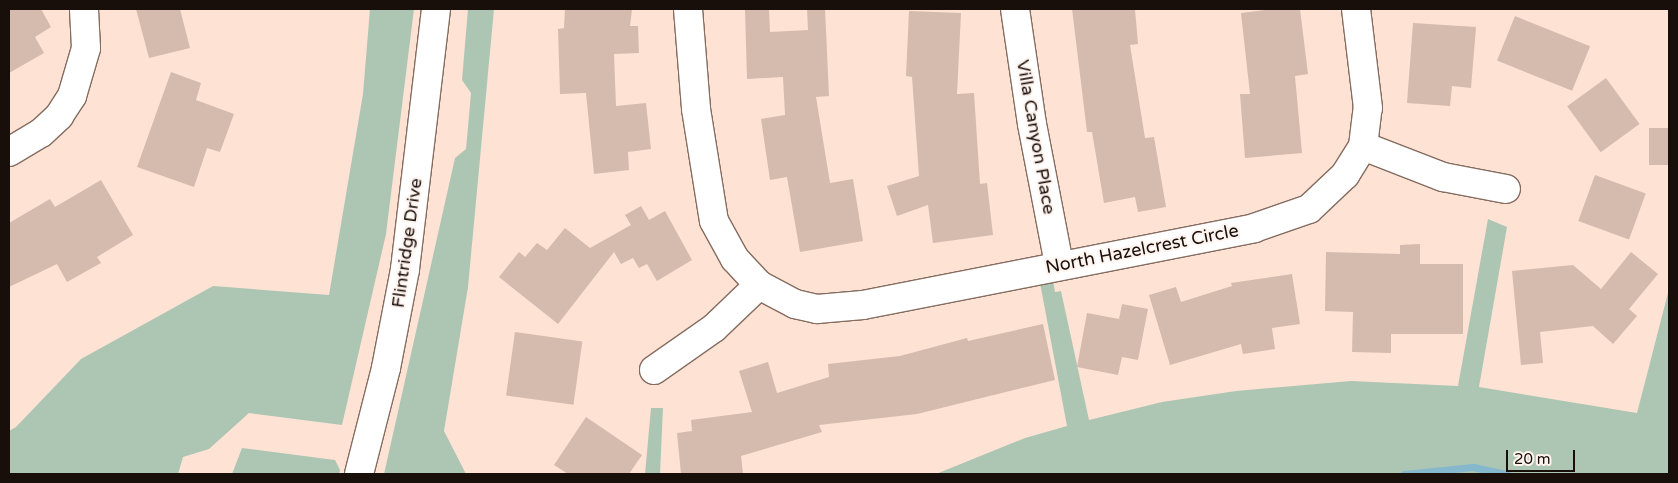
<!DOCTYPE html>
<html>
<head>
<meta charset="utf-8">
<style>
	body { margin:0 }
	#map { position:relative; width:1678px; height:483px; overflow:hidden; background:#fee2d4; font-family:"Varela Round",sans-serif }
	div>[style] { position:absolute }
	.green>* { inset:0; background:#adc6b4 }
	.stream>* { height:7px; margin:-3.5px; padding:0 3.5px; transform-origin:3.5px; border-radius:3.5px; background:#85b7cd }
	.building>* { inset:0; background:#d5bbad; transform-origin:0 0 }
	.roads { filter:drop-shadow(1px 0 #846c60) drop-shadow(-1px 0 #846c60) drop-shadow(0 1px #846c60) drop-shadow(0 -1px #846c60) }
	.minor>* { height:28px; margin:-14px; padding:0 14px; transform-origin:14px; border-radius:14px; background:#fff }
	span { translate:-50% -50%; white-space:nowrap; text-align:center; line-height:1.15; -webkit-text-stroke:4px #fff3ee; paint-order:stroke }
	.street-label { font-size:18px; color:#180f0a }
	.frame { position:absolute; inset:0; border:10px solid #180f0a; pointer-events:none }
	.scale { position:absolute; left:1506px; top:450px; width:69px; height:22px; box-sizing:border-box; border:2px solid #180f0a; border-top:0; padding-left:6px; font-size:15px; line-height:18px; white-space:nowrap; color:#180f0a; -webkit-text-stroke:4px #fff3ee; paint-order:stroke }
</style>
</head>
<body>
<div id="map">
	<div class="green">
		<div style="clip-path:polygon(370px 9px,414px 9px,386px 234px,342px 425px,249px 413px,209px 449px,183px 457px,178px 474px,9px 474px,9px 431px,16px 427px,81px 359px,213px 286px,329px 295px,363px 94px)"></div>
		<div style="clip-path:polygon(468px 9px,494px 9px,468px 287px,444px 431px,466px 474px,384px 474px,455px 158px,466px 149px,471px 93px,462px 80px)"></div>
		<div style="clip-path:polygon(1488px 219px,1507px 227px,1479px 387px,1637px 413px,1669px 289px,1669px 474px,936px 474px,1025px 438px,1067px 426px,1040px 283px,1053px 280px,1055px 292px,1061px 291px,1089px 420px,1162px 402px,1236px 391px,1351px 381px,1458px 386px)"></div>
		<div style="clip-path:polygon(651px 408px,663px 408px,660px 474px,645px 474px)"></div>
		<div style="clip-path:polygon(242px 448px,335px 460px,340px 470px,339px 474px,232px 474px)"></div>
	</div>
	<div class="stream">
		<div style="left:1404px;top:474px;width:69px;rotate:-5.8deg"></div>
		<div style="left:1473px;top:467px;width:35px;rotate:12deg"></div>
	</div>
	<div class="building">
		<div style="clip-path:polygon(9px 9px,41px 9px,51px 27px,35px 37px,44px 53px,9px 73px)"></div>
		<div style="clip-path:polygon(136px 9px,180px 9px,190px 48px,149px 58px)"></div>
		<div style="clip-path:polygon(565px 9px,632px 9px,630px 26px,638px 26px,639px 53px,614px 54px,616px 106px,646px 103px,651px 149px,628px 152px,629px 170px,594px 174px,586px 93px,560px 94px,558px 29px,564px 28px)"></div>
		<div style="clip-path:polygon(745px 9px,769px 9px,770px 32px,808px 30px,807px 9px,825px 9px,829px 96px,816px 97px,830px 183px,853px 179px,863px 241px,800px 252px,787px 177px,770px 180px,761px 119px,785px 115px,783px 77px,747px 79px)"></div>
		<div style="clip-path:polygon(1072px 9px,1135px 9px,1138px 44px,1130px 45px,1145px 138px,1154px 137px,1166px 207px,1138px 212px,1135px 197px,1104px 203px,1092px 132px,1087px 132px)"></div>
		<div style="clip-path:polygon(1273px 9px,1300px 9px,1308px 74px,1295px 76px,1302px 153px,1245px 158px,1240px 94px,1250px 94px,1241px 13px)"></div>
		<div style="clip-path:polygon(909px 11px,961px 13px,957px 94px,974px 93px,980px 184px,987px 183px,993px 235px,933px 243px,928px 205px,897px 216px,887px 186px,919px 176px,912px 77px,906px 76px)"></div>
		<div style="left:1515px;top:16px;width:81px;height:48px;rotate:22deg"></div>
		<div style="clip-path:polygon(1413px 23px,1476px 27px,1471px 88px,1452px 86px,1450px 106px,1407px 103px)"></div>
		<div style="clip-path:polygon(171px 72px,201px 83px,196px 100px,234px 114px,220px 152px,207px 148px,194px 187px,137px 167px)"></div>
		<div style="left:1606px;top:78px;width:57px;height:48px;rotate:54deg"></div>
		<div style="left:1649px;top:128px;width:20px;height:37px"></div>
		<div style="left:1595px;top:175px;width:54px;height:49px;rotate:20deg"></div>
		<div style="clip-path:polygon(101px 180px,133px 235px,97px 257px,101px 263px,67px 282px,57px 264px,9px 287px,9px 223px,50px 199px,55px 207px)"></div>
		<div style="clip-path:polygon(641px 206px,649px 220px,665px 211px,692px 260px,657px 281px,647px 264px,639px 268px,633px 258px,621px 264px,614px 252px,558px 324px,499px 277px,519px 252px,525px 257px,537px 243px,547px 250px,565px 228px,590px 248px,631px 225px,625px 215px)"></div>
		<div style="clip-path:polygon(1420px 244px,1420px 264px,1463px 264px,1463px 334px,1391px 334px,1391px 353px,1352px 352px,1353px 312px,1325px 311px,1326px 252px,1400px 254px,1400px 245px)"></div>
		<div style="clip-path:polygon(1631px 252px,1658px 274px,1629px 309px,1637px 316px,1613px 344px,1593px 326px,1540px 332px,1543px 363px,1521px 365px,1512px 271px,1573px 265px,1601px 289px)"></div>
		<div style="clip-path:polygon(1292px 274px,1300px 324px,1272px 328px,1275px 349px,1243px 354px,1241px 344px,1170px 365px,1149px 295px,1176px 287px,1181px 302px,1232px 286px,1231px 283px)"></div>
		<div style="clip-path:polygon(1122px 304px,1148px 309px,1138px 360px,1122px 357px,1118px 375px,1077px 367px,1087px 313px,1119px 319px)"></div>
		<div style="clip-path:polygon(1043px 324px,1055px 380px,917px 414px,819px 425px,822px 432px,741px 456px,743px 474px,681px 474px,677px 433px,692px 431px,691px 420px,752px 412px,739px 371px,768px 362px,777px 393px,829px 377px,828px 364px,900px 356px,967px 338px,968px 341px)"></div>
		<div style="left:515px;top:332px;width:68px;height:64px;rotate:8deg"></div>
		<div style="clip-path:polygon(586px 417px,642px 455px,629px 474px,568px 474px,554px 465px)"></div>
	</div>
	<div class="roads">
		<div class="minor">
			<div style="left:688px;top:9px;width:100px;rotate:85.4deg"></div>
			<div style="left:696px;top:109px;width:113px;rotate:80.9deg"></div>
			<div style="left:714px;top:221px;width:43px;rotate:61.1deg"></div>
			<div style="left:735px;top:259px;width:35px;rotate:47deg"></div>
			<div style="left:759px;top:285px;width:41px;rotate:27.8deg"></div>
			<div style="left:795px;top:304px;width:23px;rotate:13deg"></div>
			<div style="left:817px;top:309px;width:46px;rotate:-5deg"></div>
			<div style="left:863px;top:305px;width:399px;rotate:-11.1deg"></div>
			<div style="left:1254px;top:228px;width:58px;rotate:-19.1deg"></div>
			<div style="left:1309px;top:209px;width:50px;rotate:-43.4deg"></div>
			<div style="left:1345px;top:175px;width:34px;rotate:-58deg"></div>
			<div style="left:1363px;top:146px;width:38px;rotate:-83deg"></div>
			<div style="left:1368px;top:108px;width:100px;rotate:-96.9deg"></div>
			<div style="left:1015px;top:9px;width:116px;rotate:81.6deg"></div>
			<div style="left:1032px;top:124px;width:143px;rotate:79.1deg"></div>
			<div style="left:1363px;top:146px;width:86px;rotate:21.2deg"></div>
			<div style="left:1443px;top:177px;width:64px;rotate:10.8deg"></div>
			<div style="left:9px;top:152px;width:37px;rotate:-31deg"></div>
			<div style="left:41px;top:133px;width:25px;rotate:-43deg"></div>
			<div style="left:59px;top:116px;width:24px;rotate:-57deg"></div>
			<div style="left:72px;top:96px;width:50px;rotate:-73.7deg"></div>
			<div style="left:86px;top:48px;width:39px;rotate:-93deg"></div>
			<div style="left:654px;top:370px;width:73px;rotate:-35deg"></div>
			<div style="left:714px;top:328px;width:62px;rotate:-43.7deg"></div>
			<div style="left:359px;top:474px;width:109px;rotate:-75.7deg"></div>
			<div style="left:386px;top:368px;width:101px;rotate:-79.1deg"></div>
			<div style="left:405px;top:269px;width:262px;rotate:-83.2deg"></div>
		</div>
	</div>
	<div class="street-label">
		<span style="left:1036px;top:137px;rotate:80deg">Villa Canyon Place</span>
		<span style="left:407px;top:243px;rotate:-82deg">Flintridge Drive</span>
		<span style="left:1142px;top:249px;rotate:-11deg">North Hazelcrest Circle</span>
	</div>
	<div class="frame"></div>
	<div class="scale">20 m</div>
</div>
</body>
</html>
